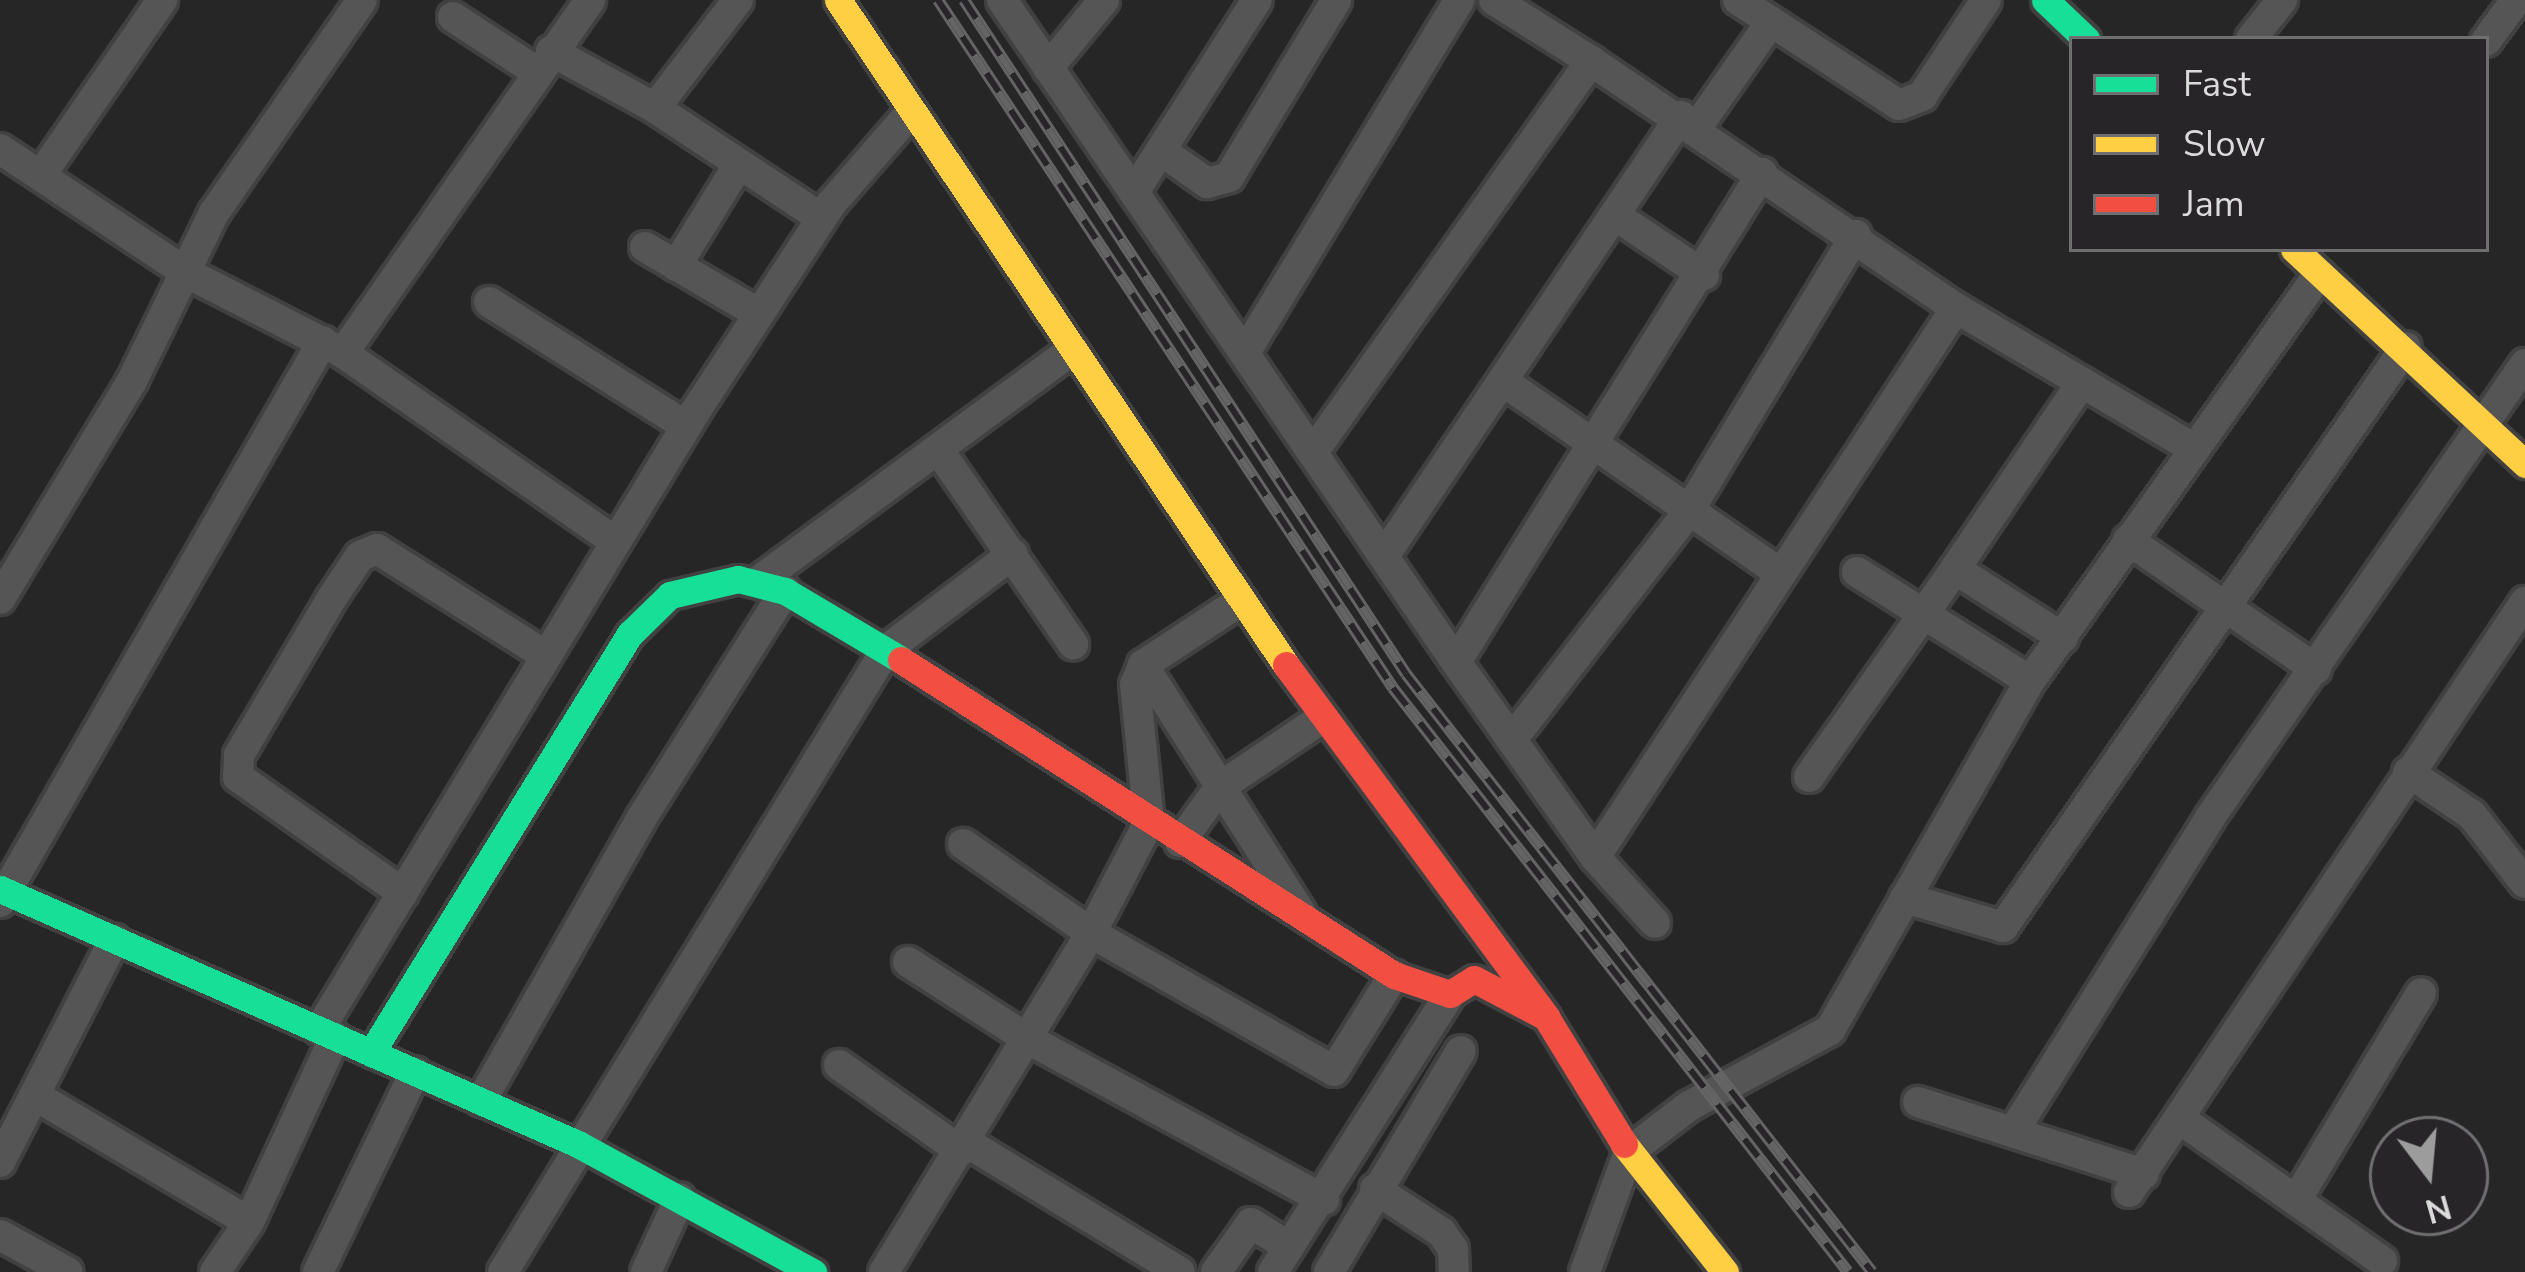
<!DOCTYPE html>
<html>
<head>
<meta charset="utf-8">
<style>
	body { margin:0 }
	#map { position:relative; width:2525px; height:1272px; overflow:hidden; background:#272627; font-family:"Nunito Sans",sans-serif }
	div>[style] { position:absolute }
	.roads { filter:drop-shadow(3px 0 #414141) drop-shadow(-3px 0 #414141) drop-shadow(0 3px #414141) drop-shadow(0 -3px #414141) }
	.street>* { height:30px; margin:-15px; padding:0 15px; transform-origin:15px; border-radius:15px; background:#565556 }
	.fast>* { height:27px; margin:-13.5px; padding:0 13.5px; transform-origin:13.5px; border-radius:13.5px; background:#16e098 }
	.slow>* { height:27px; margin:-13.5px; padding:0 13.5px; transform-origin:13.5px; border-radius:13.5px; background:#ffcf43 }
	.jam>* { height:27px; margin:-13.5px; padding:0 13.5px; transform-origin:13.5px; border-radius:13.5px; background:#f24e42 }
	.rail>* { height:12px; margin-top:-6px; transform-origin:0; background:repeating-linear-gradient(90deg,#272528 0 22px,#646464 0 44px); box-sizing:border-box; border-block:3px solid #646464 }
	span { translate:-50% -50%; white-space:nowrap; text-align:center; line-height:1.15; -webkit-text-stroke:12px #272528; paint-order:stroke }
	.legend { position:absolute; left:2069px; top:36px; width:420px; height:216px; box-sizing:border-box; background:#272528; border:3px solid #6f6e70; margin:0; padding:15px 21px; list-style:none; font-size:36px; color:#dcdbdc }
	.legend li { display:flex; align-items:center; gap:24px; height:60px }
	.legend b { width:60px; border:3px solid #6f6e70 }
	.north { position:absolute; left:2369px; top:1116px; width:120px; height:120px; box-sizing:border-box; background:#272528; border:3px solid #6f6e70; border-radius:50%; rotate:164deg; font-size:33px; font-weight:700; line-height:48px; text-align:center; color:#dcdbdc }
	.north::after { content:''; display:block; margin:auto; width:42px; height:54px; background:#9d9c9d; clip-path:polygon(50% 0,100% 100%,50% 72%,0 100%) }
</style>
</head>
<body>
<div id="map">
	<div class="roads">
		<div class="street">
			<div style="left:1002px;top:0;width:803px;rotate:55.56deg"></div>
			<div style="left:1456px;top:662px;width:239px;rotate:54.5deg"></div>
			<div style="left:1595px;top:857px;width:89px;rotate:47.7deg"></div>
			<div style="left:1494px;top:0;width:115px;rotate:32.2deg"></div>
			<div style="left:1738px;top:0;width:192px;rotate:33.1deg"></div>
			<div style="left:1899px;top:105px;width:25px;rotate:-21deg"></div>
			<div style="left:1922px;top:96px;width:115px;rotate:-56.3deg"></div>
			<div style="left:453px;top:17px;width:100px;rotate:33.2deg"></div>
			<div style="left:2251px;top:39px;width:50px;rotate:-51.5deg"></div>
			<div style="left:2486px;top:41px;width:51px;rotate:-53.8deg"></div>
			<div style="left:551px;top:51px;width:119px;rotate:28.7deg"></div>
			<div style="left:655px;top:108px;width:199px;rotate:33.5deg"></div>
			<div style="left:1048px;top:68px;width:88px;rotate:-50.5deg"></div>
			<div style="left:655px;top:108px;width:136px;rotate:-52.5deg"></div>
			<div style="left:1697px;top:127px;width:127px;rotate:-54.9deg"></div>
			<div style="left:0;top:149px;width:222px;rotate:33.6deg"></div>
			<div style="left:185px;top:272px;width:178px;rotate:27.1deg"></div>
			<div style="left:343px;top:353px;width:331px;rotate:34.7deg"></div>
			<div style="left:1163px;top:152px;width:54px;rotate:35.2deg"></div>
			<div style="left:1207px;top:183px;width:23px;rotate:-15deg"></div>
			<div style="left:1229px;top:177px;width:207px;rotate:-58.8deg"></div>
			<div style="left:41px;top:175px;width:213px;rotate:-55.3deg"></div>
			<div style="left:1134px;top:192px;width:228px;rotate:-57.4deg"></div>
			<div style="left:1616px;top:216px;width:106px;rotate:33.8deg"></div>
			<div style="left:645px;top:247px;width:132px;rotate:30.4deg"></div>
			<div style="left:676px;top:266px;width:120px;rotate:-58.3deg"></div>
			<div style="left:489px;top:302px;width:233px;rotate:32.2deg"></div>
			<div style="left:1246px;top:351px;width:411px;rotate:-58.7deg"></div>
			<div style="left:343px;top:353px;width:431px;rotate:-55deg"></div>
			<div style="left:1507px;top:384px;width:332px;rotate:34.7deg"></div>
			<div style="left:940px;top:452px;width:234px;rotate:55.3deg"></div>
			<div style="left:1313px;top:452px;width:480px;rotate:-54.6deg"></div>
			<div style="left:1591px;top:61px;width:441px;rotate:34.1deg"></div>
			<div style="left:1956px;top:308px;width:275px;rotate:30.6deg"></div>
			<div style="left:2128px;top:540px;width:228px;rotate:34.5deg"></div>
			<div style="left:1384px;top:556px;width:531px;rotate:-55.98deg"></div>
			<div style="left:1955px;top:569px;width:226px;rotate:-55.8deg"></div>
			<div style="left:1857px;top:572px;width:204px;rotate:32.2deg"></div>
			<div style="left:760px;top:580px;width:388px;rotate:-36.4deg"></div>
			<div style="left:0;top:599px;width:255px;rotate:-58.8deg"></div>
			<div style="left:132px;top:381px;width:187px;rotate:-64deg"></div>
			<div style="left:214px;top:213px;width:259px;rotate:-55.2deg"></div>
			<div style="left:1456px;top:662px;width:577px;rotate:-57.96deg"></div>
			<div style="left:1143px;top:665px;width:294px;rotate:57.5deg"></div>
			<div style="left:1513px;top:738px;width:286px;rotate:-52.2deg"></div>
			<div style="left:1688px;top:512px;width:324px;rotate:-58.8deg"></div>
			<div style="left:2408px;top:772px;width:77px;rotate:33.9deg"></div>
			<div style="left:2472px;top:815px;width:86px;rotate:52.1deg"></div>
			<div style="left:1809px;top:777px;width:254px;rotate:-54.9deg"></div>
			<div style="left:1955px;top:569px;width:128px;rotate:32.6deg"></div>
			<div style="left:1180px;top:842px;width:68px;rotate:-54deg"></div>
			<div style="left:1220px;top:787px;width:122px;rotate:-34deg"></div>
			<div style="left:963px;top:844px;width:156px;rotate:34.8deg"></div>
			<div style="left:1091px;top:933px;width:279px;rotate:29.6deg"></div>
			<div style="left:1334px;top:1071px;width:113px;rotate:-58deg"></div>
			<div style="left:1595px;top:857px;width:657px;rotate:-56.67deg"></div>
			<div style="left:403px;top:893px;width:202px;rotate:-144.9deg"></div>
			<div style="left:238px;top:777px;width:22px;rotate:-87deg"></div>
			<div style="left:239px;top:755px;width:182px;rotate:-59.4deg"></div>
			<div style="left:332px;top:598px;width:50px;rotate:-56.3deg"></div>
			<div style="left:360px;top:556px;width:18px;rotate:-22deg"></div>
			<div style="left:377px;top:549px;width:200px;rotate:32.3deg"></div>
			<div style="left:1905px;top:898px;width:102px;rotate:16.5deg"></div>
			<div style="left:2003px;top:927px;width:706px;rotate:-55.21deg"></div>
			<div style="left:0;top:902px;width:647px;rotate:-60.07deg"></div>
			<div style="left:908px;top:962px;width:143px;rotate:32.7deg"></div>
			<div style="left:1028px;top:1039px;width:337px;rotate:28.5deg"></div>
			<div style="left:319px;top:1030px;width:723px;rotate:-58.68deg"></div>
			<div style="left:695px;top:412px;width:249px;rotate:-56.8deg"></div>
			<div style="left:831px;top:204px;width:121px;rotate:-49deg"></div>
			<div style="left:839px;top:1065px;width:149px;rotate:35.2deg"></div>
			<div style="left:36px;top:1096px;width:247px;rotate:30.6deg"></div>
			<div style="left:481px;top:1101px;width:324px;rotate:-60.4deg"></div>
			<div style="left:641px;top:819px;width:270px;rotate:-57.7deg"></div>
			<div style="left:1918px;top:1102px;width:237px;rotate:17.7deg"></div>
			<div style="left:2180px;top:1119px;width:247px;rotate:35.1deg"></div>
			<div style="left:2013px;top:1132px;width:369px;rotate:-57.9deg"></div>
			<div style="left:2209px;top:819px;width:554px;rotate:-55.22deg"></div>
			<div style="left:966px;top:1142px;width:250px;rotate:31.3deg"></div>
			<div style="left:0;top:1162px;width:250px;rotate:-62.8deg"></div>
			<div style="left:1375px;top:1189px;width:79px;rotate:33.1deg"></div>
			<div style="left:1441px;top:1232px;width:21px;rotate:55deg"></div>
			<div style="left:1453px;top:1249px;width:23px;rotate:88deg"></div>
			<div style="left:2129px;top:1192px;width:711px;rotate:-56.13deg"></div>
			<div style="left:2298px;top:1197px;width:238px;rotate:-58.9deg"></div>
			<div style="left:0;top:1235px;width:77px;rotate:28.9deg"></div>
			<div style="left:215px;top:1272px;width:60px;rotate:-55.8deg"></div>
			<div style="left:249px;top:1222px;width:204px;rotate:-65.1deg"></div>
			<div style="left:318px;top:1272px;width:222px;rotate:-64.1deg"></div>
			<div style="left:503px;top:1272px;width:730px;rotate:-58.38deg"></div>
			<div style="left:886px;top:650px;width:159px;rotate:-37.1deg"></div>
			<div style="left:646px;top:1272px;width:81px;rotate:-65.3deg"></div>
			<div style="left:884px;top:1272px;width:397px;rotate:-58.6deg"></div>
			<div style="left:1091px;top:933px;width:125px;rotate:-62.4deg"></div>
			<div style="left:1149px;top:822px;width:138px;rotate:-95.8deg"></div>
			<div style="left:1135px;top:685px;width:22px;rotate:-68deg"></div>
			<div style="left:1143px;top:665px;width:115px;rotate:-33.3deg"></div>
			<div style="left:1216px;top:1272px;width:60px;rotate:-54.5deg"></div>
			<div style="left:1251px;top:1223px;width:45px;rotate:32.3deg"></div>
			<div style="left:1273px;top:1272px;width:330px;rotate:-57.5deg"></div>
			<div style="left:1329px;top:1272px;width:257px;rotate:-59.2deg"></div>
			<div style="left:1585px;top:1272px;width:128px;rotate:-69.9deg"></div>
			<div style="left:1629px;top:1152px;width:76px;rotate:-37.5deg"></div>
			<div style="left:1689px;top:1106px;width:160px;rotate:-28.3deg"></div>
			<div style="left:1830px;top:1030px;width:402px;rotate:-60.2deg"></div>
			<div style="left:2030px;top:681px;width:499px;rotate:-54.6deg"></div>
		</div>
		<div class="fast">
			<div style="left:2045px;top:0;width:57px;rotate:43.6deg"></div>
			<div style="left:0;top:889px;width:632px;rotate:23.81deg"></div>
			<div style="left:578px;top:1144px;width:268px;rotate:28.6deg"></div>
			<div style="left:371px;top:1053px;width:493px;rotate:-58.3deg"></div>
			<div style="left:630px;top:634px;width:56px;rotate:-44.3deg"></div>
			<div style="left:670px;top:595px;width:70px;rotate:-13.2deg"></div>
			<div style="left:738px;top:579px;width:49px;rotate:14.3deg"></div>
			<div style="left:785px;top:591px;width:135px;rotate:30.7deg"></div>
		</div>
		<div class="slow">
			<div style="left:838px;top:0;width:802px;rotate:56.03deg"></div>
			<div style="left:2294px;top:249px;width:316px;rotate:42.9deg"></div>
			<div style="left:1624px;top:1144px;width:163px;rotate:51.7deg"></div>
		</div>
		<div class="jam">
			<div style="left:901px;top:660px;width:585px;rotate:32.58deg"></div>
			<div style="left:1394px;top:975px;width:59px;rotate:18.7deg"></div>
			<div style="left:1450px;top:994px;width:28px;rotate:-32deg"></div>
			<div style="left:1474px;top:979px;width:81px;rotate:27.8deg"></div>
			<div style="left:1286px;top:665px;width:438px;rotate:53.5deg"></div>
			<div style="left:1546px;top:1017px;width:149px;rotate:58.4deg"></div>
		</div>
	</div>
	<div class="rail">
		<div style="left:938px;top:0;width:825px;rotate:56.52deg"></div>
		<div style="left:1393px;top:688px;width:740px;rotate:52.08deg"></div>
		<div style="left:964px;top:0;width:806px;rotate:56.74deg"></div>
		<div style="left:1406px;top:674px;width:758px;rotate:52.07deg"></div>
	</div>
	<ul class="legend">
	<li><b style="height:15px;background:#16e098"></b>Fast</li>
	<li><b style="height:15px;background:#ffcf43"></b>Slow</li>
	<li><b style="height:15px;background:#f24e42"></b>Jam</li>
	</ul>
	<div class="north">N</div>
</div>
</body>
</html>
